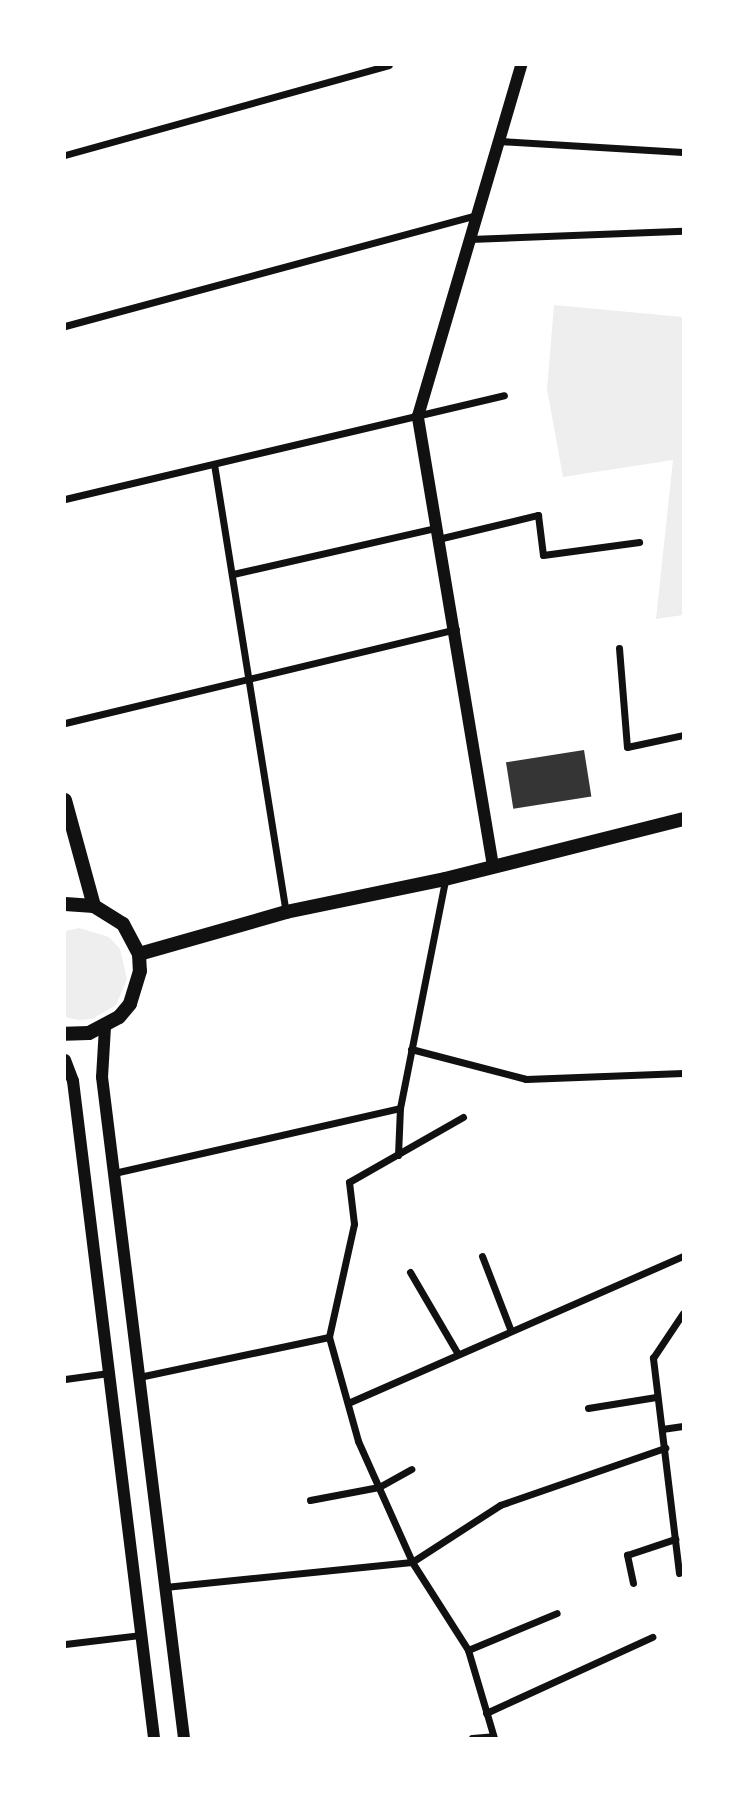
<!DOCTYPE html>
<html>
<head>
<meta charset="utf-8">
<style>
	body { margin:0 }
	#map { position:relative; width:748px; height:1803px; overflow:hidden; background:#fff; font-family:"Noto Sans",sans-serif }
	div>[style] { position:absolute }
	.green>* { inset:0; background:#eee }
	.building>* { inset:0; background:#353535; transform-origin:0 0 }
	.minor>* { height:7px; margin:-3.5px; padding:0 3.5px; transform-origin:3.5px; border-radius:3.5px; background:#111 }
	.tertiary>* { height:12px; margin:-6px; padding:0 6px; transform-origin:6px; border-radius:6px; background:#111 }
	.secondary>* { height:14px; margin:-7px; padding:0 7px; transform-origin:7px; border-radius:7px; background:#111 }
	span { translate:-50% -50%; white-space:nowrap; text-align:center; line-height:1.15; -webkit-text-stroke:5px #fff; paint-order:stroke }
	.frame { position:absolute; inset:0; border:66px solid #fff; pointer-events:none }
</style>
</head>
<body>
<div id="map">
	<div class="green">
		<div style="clip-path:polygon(554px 305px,683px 317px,683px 615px,656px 619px,673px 460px,563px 477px,547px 389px)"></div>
		<div style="clip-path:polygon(79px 928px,109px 937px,120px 949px,127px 979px,116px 1005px,92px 1019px,78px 1020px,65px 1017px,65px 931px)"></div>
	</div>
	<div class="building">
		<div style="left:584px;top:750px;width:47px;height:79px;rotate:81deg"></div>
	</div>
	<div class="minor">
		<div style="left:499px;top:141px;width:184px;rotate:3.4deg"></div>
		<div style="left:65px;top:155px;width:336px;rotate:-15.5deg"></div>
		<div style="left:470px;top:239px;width:213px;rotate:-2.2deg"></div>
		<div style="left:65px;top:326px;width:427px;rotate:-15.1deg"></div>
		<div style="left:214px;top:464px;width:454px;rotate:80.9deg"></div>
		<div style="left:65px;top:499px;width:451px;rotate:-13.3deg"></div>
		<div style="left:438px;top:539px;width:103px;rotate:-13.5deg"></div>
		<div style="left:538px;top:515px;width:40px;rotate:82.9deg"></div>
		<div style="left:543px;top:555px;width:97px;rotate:-7.7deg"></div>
		<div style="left:233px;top:574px;width:208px;rotate:-12.8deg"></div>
		<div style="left:619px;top:648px;width:99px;rotate:85.4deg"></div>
		<div style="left:627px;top:747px;width:57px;rotate:-12.1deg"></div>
		<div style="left:65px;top:723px;width:402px;rotate:-13.5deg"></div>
		<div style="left:411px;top:1049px;width:119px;rotate:14.6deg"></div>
		<div style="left:526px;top:1079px;width:157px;rotate:-2.2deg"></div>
		<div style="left:463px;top:1117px;width:131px;rotate:150.3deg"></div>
		<div style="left:349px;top:1182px;width:42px;rotate:83.2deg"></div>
		<div style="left:354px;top:1224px;width:116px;rotate:102.5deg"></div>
		<div style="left:329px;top:1337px;width:108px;rotate:74.4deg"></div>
		<div style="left:358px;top:1441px;width:133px;rotate:65.9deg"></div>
		<div style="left:412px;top:1562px;width:104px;rotate:57.5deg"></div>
		<div style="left:468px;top:1650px;width:92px;rotate:73.5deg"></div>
		<div style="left:398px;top:1155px;width:47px;rotate:-87.6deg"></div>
		<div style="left:400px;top:1108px;width:232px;rotate:-78.8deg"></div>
		<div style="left:114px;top:1173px;width:293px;rotate:-12.8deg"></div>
		<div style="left:482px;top:1256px;width:80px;rotate:68.9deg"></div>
		<div style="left:410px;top:1272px;width:95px;rotate:59.7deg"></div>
		<div style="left:139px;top:1377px;width:194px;rotate:-11.9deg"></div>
		<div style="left:65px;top:1379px;width:44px;rotate:-7.8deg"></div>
		<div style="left:348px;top:1403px;width:366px;rotate:-23.7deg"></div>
		<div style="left:588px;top:1408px;width:69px;rotate:-9.2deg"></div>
		<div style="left:662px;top:1429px;width:21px;rotate:-8deg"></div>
		<div style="left:310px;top:1500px;width:70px;rotate:-10.7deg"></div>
		<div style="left:379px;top:1487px;width:37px;rotate:-29deg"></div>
		<div style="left:679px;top:1573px;width:217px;rotate:-96.9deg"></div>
		<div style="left:653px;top:1358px;width:54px;rotate:-56.3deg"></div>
		<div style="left:633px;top:1583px;width:29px;rotate:-102deg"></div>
		<div style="left:627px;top:1555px;width:51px;rotate:-18.4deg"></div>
		<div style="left:165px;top:1587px;width:248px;rotate:-5.8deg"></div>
		<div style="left:412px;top:1562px;width:105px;rotate:-32.9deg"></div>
		<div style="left:500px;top:1505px;width:175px;rotate:-19.1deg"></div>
		<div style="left:65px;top:1644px;width:77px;rotate:-6.8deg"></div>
		<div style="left:468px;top:1650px;width:96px;rotate:-22.6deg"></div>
		<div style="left:486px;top:1713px;width:183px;rotate:-24.6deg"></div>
		<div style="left:472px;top:1738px;width:21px;rotate:-5deg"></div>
	</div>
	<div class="tertiary">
		<div style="left:493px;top:866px;width:456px;rotate:-99.5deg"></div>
		<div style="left:418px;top:416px;width:366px;rotate:-73.6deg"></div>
		<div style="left:105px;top:1027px;width:50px;rotate:93.4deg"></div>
		<div style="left:102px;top:1077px;width:666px;rotate:82.93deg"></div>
		<div style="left:65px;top:1060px;width:22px;rotate:69deg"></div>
		<div style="left:73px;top:1081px;width:662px;rotate:82.97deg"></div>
	</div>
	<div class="secondary">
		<div style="left:65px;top:800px;width:110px;rotate:74.7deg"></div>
		<div style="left:65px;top:904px;width:29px;rotate:4deg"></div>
		<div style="left:94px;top:906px;width:34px;rotate:32deg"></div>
		<div style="left:123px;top:924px;width:34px;rotate:62deg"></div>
		<div style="left:139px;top:954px;width:17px;rotate:87deg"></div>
		<div style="left:140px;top:971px;width:34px;rotate:107deg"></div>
		<div style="left:130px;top:1004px;width:17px;rotate:130deg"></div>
		<div style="left:119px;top:1017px;width:34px;rotate:152deg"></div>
		<div style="left:89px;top:1033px;width:24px;rotate:178deg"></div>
		<div style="left:139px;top:954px;width:153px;rotate:-15.9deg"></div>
		<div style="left:286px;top:912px;width:162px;rotate:-11.7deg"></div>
		<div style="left:445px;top:879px;width:245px;rotate:-14.1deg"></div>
	</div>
	<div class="frame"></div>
</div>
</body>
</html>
